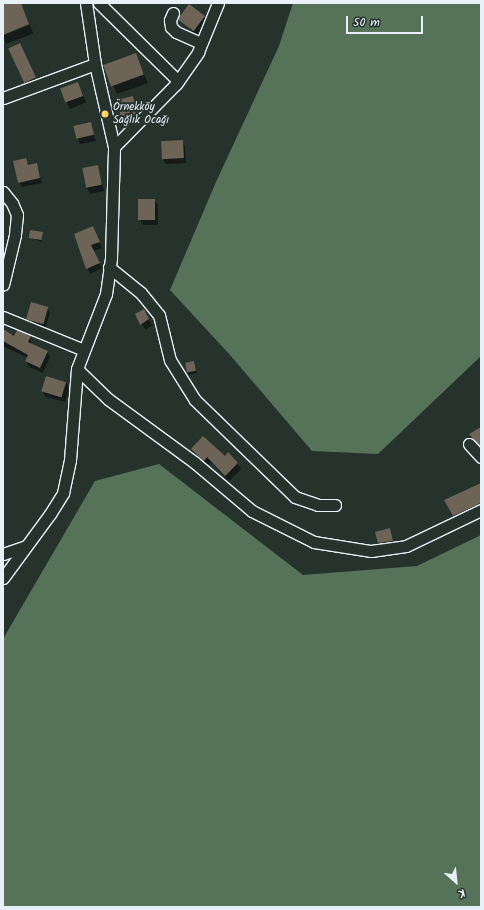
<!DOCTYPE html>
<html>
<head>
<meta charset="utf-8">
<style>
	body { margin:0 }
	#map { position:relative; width:484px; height:910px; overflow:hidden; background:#26332d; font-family:Kalam,sans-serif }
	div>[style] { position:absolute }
	.green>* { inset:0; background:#56735a }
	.shadow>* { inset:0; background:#0007; transform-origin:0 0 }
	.building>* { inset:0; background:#6d6356; transform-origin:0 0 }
	.roads { filter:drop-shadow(1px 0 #e8f1f8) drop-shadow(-1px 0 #e8f1f8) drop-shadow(0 1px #e8f1f8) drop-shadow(0 -1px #e8f1f8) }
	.minor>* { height:11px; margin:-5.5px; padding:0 5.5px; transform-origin:5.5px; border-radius:5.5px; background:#26332d }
	.dots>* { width:11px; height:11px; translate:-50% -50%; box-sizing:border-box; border:2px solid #26332d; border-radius:50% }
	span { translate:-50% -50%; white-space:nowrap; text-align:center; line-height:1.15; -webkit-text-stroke:4px #26332d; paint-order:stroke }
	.poi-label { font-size:11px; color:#e8f1f8 }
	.left { translate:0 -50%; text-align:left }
	.frame { position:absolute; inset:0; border:4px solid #e8f1f8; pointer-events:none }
	.north { position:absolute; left:436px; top:862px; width:40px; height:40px; -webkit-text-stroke:3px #26332d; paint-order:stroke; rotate:153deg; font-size:11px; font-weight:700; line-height:16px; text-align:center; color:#e8f1f8 }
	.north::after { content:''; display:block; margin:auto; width:14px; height:18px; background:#e8f1f8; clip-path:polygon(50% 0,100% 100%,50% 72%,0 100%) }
	.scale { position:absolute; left:346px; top:16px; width:77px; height:18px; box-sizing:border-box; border:2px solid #e8f1f8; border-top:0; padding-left:5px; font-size:12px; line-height:14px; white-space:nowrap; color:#e8f1f8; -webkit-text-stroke:3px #26332d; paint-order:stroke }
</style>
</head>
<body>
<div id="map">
	<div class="green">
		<div style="clip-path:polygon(293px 3px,481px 3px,481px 356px,378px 454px,312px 451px,230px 355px,170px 290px,216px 182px,279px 46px)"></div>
		<div style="clip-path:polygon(159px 464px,303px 575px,417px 566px,481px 535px,481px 907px,3px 907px,3px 639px,95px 481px)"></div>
	</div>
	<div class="shadow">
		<div style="clip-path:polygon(9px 3px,20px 3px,29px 23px,3px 33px,3px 6px)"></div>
		<div style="clip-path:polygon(204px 17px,207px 22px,197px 36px,179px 19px)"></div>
		<div style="left:30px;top:25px;width:9px;height:29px;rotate:69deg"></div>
		<div style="clip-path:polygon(9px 50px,23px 50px,38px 84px,27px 88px)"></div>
		<div style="clip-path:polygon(135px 54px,148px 83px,117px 94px,104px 65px)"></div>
		<div style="left:78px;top:83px;width:21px;height:18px;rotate:67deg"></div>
		<div style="clip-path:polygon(133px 97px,140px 119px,126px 128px,123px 123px)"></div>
		<div style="clip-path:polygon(90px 123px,96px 141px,80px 144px,74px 127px)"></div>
		<div style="clip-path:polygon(182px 141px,185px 146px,186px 163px,166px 164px,163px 159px)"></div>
		<div style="clip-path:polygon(25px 159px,29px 166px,36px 164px,42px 183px,22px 187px,19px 182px)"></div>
		<div style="clip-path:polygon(97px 167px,104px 191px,90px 194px,87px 188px)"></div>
		<div style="clip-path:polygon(154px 200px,158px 205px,158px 225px,143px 225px,140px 219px)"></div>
		<div style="clip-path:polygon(93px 227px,102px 248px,93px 251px,102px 268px,90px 274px,75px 234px)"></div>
		<div style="clip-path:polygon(42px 233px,42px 242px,30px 237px)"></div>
		<div style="clip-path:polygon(47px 307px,50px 313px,45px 330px,30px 324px,27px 319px)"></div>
		<div style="left:143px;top:311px;width:17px;height:8px;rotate:57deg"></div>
		<div style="clip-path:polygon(3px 330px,14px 337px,30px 337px,32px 345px,47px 352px,50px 357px,43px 373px,29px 367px,26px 361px,28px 358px,3px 346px)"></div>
		<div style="clip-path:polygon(194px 362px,197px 373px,189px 375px,187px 372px)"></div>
		<div style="clip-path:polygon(66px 382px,69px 388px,65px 402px,46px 397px,42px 391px)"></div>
		<div style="clip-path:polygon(471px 434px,481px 436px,481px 448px,476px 443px)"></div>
		<div style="clip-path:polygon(192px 449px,225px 457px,237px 463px,241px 469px,229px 481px,211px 462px,208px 465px)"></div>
		<div style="clip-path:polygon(481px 485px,481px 512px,458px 523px,445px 501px)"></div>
		<div style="clip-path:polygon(389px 530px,395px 546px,382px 548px,379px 543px)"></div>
	</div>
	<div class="building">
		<div style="clip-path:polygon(7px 3px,21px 3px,29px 24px,3px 35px,3px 4px)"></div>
		<div style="left:189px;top:4px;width:20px;height:19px;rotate:37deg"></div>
		<div style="left:20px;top:43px;width:38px;height:13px;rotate:65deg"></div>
		<div style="left:136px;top:53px;width:23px;height:35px;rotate:70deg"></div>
		<div style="left:78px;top:82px;width:15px;height:19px;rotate:70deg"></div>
		<div style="clip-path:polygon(133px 96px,137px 114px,129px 121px,122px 123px,117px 100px)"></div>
		<div style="left:91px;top:122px;width:13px;height:18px;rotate:77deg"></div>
		<div style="left:183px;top:140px;width:18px;height:22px;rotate:87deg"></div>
		<div style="clip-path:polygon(26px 158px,28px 165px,37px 163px,40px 178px,18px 183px,13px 161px)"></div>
		<div style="left:98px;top:165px;width:20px;height:16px;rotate:79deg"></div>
		<div style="left:138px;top:199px;width:17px;height:21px"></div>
		<div style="clip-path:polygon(93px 226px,100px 242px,91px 245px,100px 263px,86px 269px,74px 234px)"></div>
		<div style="left:30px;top:230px;width:13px;height:8px;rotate:9deg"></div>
		<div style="left:31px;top:302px;width:18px;height:18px;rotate:16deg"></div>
		<div style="clip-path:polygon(144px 309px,149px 319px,140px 325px,135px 314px)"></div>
		<div style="clip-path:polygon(3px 329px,14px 336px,17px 330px,31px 336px,28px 342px,48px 351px,40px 368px,25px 361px,28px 355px,3px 341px)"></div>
		<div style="left:194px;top:361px;width:10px;height:9px;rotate:79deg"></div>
		<div style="left:46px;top:376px;width:21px;height:16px;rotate:17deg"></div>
		<div style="clip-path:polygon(481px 427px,481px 447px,469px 434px)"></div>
		<div style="clip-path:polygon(203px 436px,225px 456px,228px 452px,238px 463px,225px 476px,207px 457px,204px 461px,191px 449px)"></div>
		<div style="clip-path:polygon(481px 483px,481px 503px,453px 516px,444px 500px)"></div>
		<div style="clip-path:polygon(390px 528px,393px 541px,378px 543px,375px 532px)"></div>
	</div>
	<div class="roads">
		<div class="minor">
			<div style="left:99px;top:3px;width:111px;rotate:44.6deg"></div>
			<div style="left:173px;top:13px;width:8px;rotate:113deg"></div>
			<div style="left:170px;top:20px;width:7px;rotate:82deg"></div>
			<div style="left:171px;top:27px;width:7px;rotate:45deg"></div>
			<div style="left:176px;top:32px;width:27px;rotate:24deg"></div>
			<div style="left:3px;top:98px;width:98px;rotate:-20.3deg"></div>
			<div style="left:114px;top:147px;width:88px;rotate:-45.5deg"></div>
			<div style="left:176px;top:84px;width:39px;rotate:-55deg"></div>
			<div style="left:198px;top:52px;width:53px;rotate:-67.8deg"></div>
			<div style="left:3px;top:192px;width:14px;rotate:51deg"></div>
			<div style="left:12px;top:203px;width:13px;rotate:67deg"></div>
			<div style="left:17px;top:215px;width:20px;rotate:96deg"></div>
			<div style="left:15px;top:235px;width:51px;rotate:103.5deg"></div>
			<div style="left:109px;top:267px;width:41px;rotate:39.1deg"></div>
			<div style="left:141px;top:293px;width:28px;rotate:51deg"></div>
			<div style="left:159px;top:315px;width:46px;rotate:76.3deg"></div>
			<div style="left:170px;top:360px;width:47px;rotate:58deg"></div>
			<div style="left:195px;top:400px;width:139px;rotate:44.1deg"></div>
			<div style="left:295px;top:497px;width:24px;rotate:19deg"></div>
			<div style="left:318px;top:505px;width:17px"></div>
			<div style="left:3px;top:317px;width:87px;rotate:22.2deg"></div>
			<div style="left:77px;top:369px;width:43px;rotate:44.1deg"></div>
			<div style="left:108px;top:399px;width:107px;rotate:36.2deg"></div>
			<div style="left:194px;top:462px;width:76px;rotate:40.2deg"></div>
			<div style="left:252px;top:511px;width:69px;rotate:26.6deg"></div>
			<div style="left:314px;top:542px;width:58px;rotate:9deg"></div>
			<div style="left:371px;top:551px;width:35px;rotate:-8deg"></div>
			<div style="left:406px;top:546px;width:83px;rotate:-25.6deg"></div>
			<div style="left:469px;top:444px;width:18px;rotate:47deg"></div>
			<div style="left:3px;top:554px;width:24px;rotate:-19deg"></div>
			<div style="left:3px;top:578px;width:79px;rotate:-53.7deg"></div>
			<div style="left:50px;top:514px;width:25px;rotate:-58deg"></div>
			<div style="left:63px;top:493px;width:34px;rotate:-78deg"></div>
			<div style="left:70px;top:460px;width:91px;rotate:-85.6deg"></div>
			<div style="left:77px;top:369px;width:80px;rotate:-68.9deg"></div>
			<div style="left:106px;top:294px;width:37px;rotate:-82deg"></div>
			<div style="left:111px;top:257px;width:110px;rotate:-88.4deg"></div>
			<div style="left:114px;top:147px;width:85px;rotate:-102.9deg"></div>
			<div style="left:95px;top:64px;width:62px;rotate:-98.4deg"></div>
		</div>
	</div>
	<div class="dots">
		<div style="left:105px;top:114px;background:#ffd166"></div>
	</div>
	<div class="poi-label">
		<span class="left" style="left:113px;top:114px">Örnekköy<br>Sağlık Ocağı</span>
	</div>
	<div class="frame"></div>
	<div class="north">K</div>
	<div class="scale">50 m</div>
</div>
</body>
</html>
